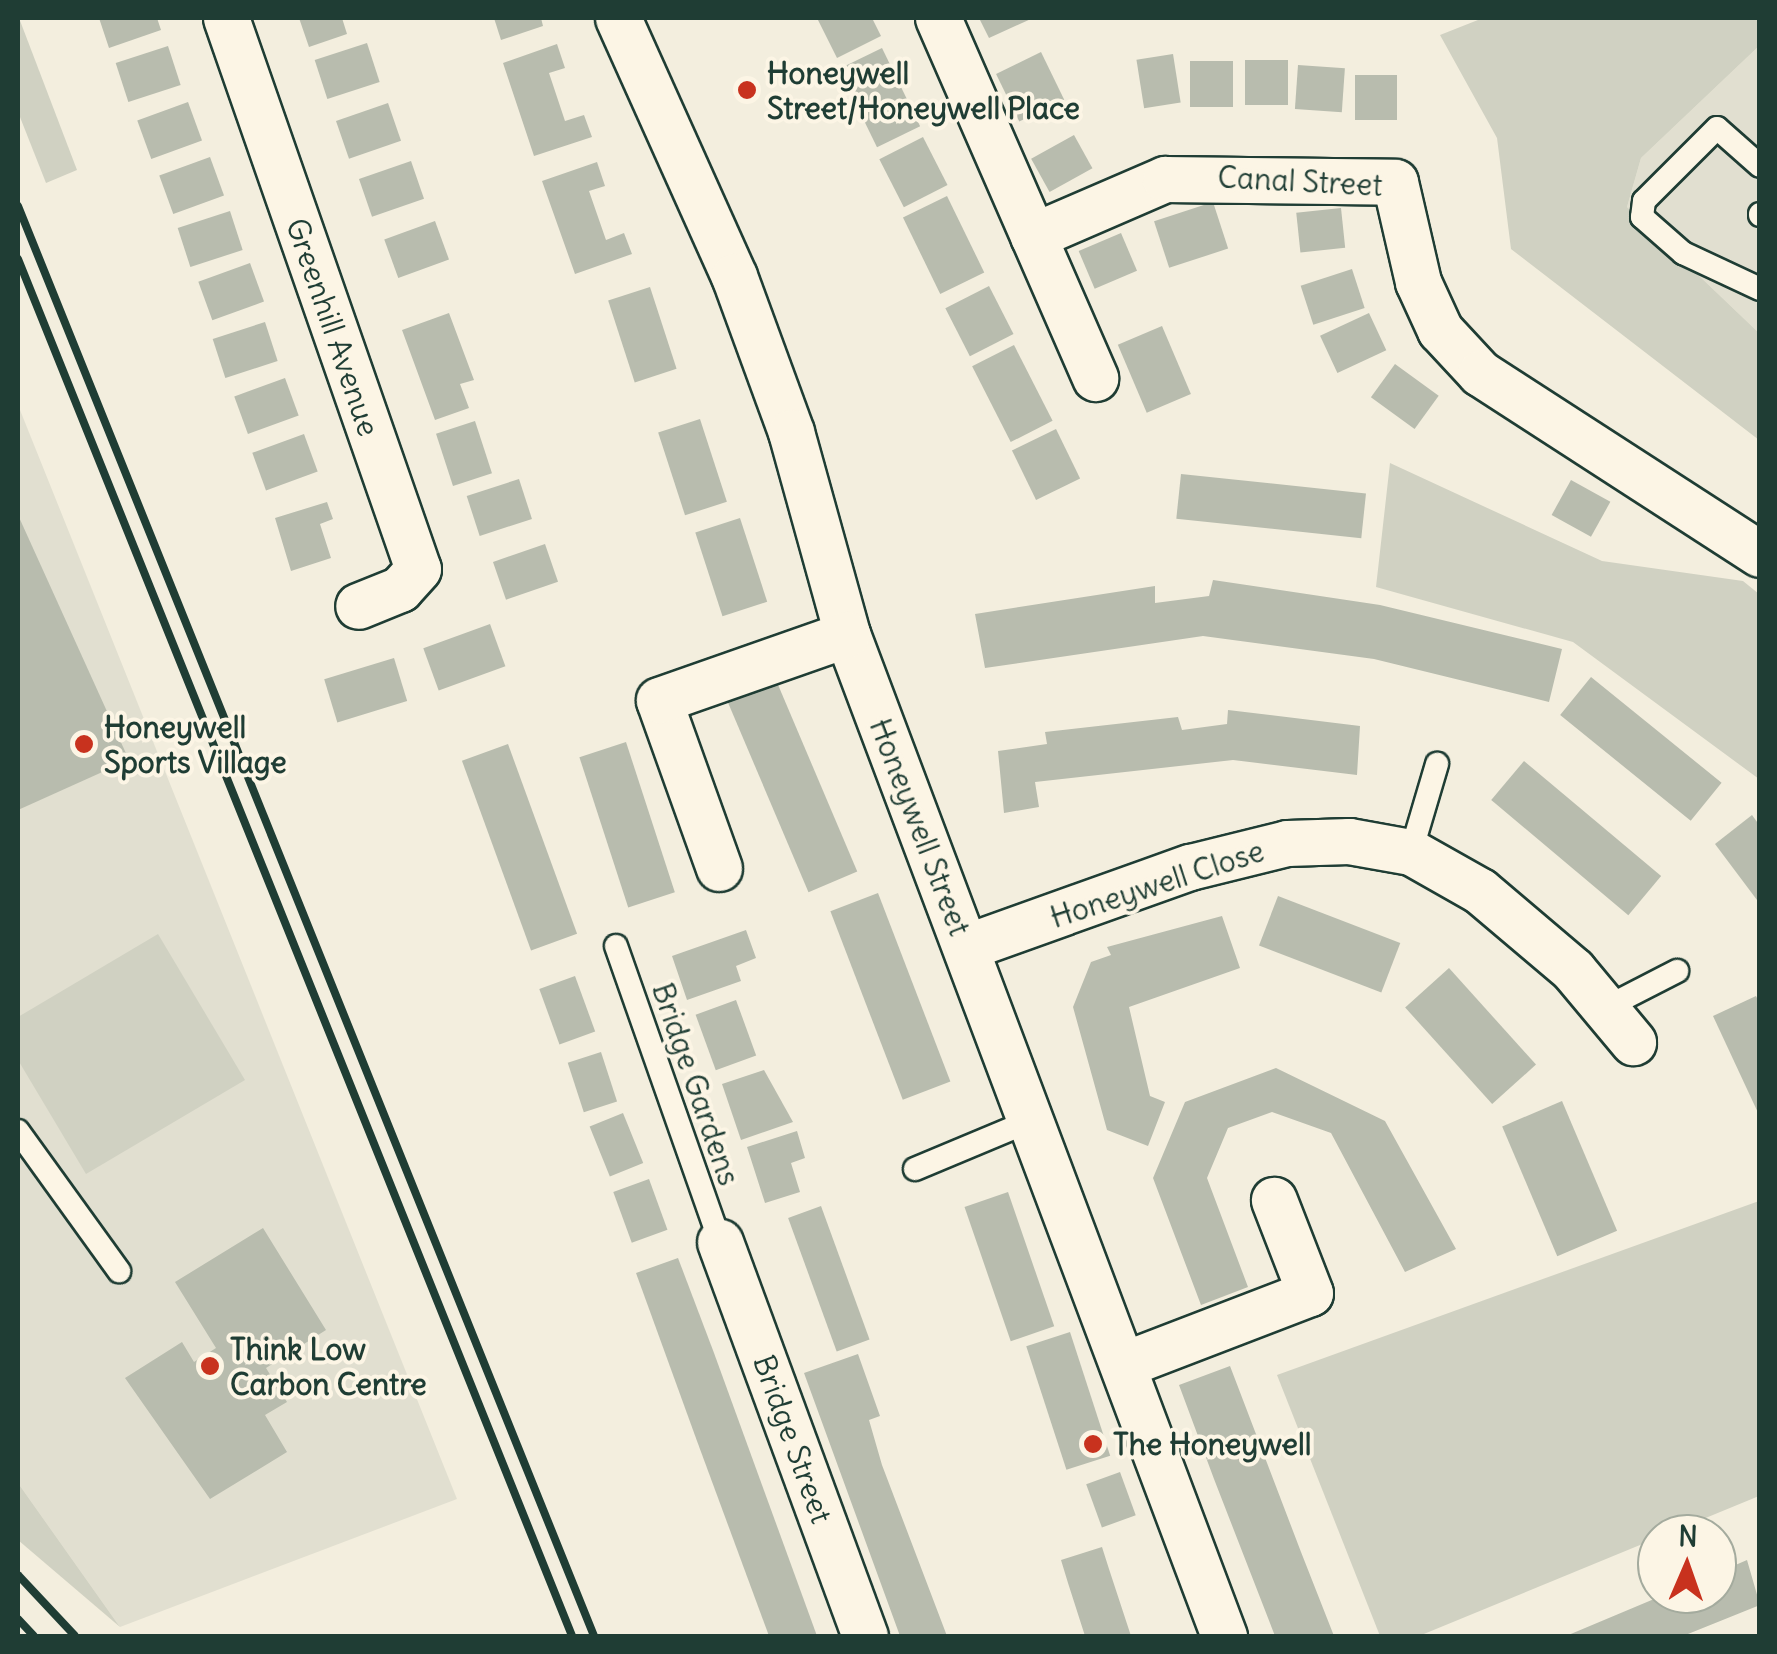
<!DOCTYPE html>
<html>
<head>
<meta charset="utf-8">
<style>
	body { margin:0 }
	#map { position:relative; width:1777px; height:1654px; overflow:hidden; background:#f3eede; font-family:Delius,sans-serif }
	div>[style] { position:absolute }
	.built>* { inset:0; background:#e1dfd0 }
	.green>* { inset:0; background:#d0d1c2 }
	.building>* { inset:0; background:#b8bcae; transform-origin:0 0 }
	.roads { filter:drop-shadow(2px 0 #1f3d34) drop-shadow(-2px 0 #1f3d34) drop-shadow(0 2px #1f3d34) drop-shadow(0 -2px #1f3d34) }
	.service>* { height:22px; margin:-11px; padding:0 11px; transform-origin:11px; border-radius:11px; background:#fcf5e5 }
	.minor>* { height:45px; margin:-22.5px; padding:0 22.5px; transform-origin:22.5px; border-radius:22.5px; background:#fcf5e5 }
	.rail>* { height:8px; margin:-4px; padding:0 4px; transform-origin:4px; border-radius:4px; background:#1f3d34 }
	.dots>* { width:28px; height:28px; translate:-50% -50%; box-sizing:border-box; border:5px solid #fcf5e5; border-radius:50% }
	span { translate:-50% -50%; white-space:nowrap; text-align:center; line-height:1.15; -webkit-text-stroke:8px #fcf5e5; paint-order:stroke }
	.poi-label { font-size:30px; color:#1f3d34; font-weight:700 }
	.left { translate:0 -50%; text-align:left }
	.street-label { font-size:30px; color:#1f3d34 }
	.frame { position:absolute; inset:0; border:20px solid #1f3d34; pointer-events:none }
	.north { position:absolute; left:1637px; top:1514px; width:100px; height:100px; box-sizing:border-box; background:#fcf5e5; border:2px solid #a4ab9e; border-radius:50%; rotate:2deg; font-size:28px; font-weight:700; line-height:40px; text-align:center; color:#1f3d34 }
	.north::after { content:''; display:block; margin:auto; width:35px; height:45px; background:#c8321e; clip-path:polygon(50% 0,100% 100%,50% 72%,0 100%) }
</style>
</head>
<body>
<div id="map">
	<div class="built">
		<div style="clip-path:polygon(1759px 46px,1759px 333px,1627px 207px,1641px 158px)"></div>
		<div style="clip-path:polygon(18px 405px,457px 1499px,120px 1627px,18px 1483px)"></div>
	</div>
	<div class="green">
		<div style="clip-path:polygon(19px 18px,77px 170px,46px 183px,18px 112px)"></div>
		<div style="clip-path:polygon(1483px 18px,1759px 18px,1759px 46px,1641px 158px,1627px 207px,1759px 333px,1759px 440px,1511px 249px,1497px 138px,1440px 35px)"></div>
		<div style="clip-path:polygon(1390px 463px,1602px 561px,1743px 581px,1759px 594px,1759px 779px,1573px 642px,1376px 587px)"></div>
		<div style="clip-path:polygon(158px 934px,245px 1080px,86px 1174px,18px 1060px,18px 1017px)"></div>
		<div style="clip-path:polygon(1759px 1201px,1759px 1496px,1419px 1636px,1380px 1636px,1277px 1375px)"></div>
		<div style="clip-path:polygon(18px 1483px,120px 1627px,18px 1540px)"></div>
	</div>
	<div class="building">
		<div style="clip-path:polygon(99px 18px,157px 18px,161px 30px,109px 48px)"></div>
		<div style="clip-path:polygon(299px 18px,342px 18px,347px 34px,309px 47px)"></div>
		<div style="clip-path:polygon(494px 18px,541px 18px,543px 26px,501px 40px)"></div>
		<div style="clip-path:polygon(817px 18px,872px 18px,881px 36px,837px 58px)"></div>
		<div style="clip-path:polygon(979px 18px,1033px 18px,989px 38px)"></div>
		<div style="left:367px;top:43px;width:41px;height:55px;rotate:72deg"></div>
		<div style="clip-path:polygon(557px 44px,565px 68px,549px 73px,565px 121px,584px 115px,592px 137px,534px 156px,503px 63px)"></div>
		<div style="left:168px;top:46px;width:41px;height:55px;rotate:72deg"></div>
		<div style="left:882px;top:48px;width:87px;height:48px;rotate:64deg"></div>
		<div style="left:1041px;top:52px;width:53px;height:50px;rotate:64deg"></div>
		<div style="left:1173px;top:54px;width:49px;height:37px;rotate:81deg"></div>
		<div style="left:1245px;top:60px;width:43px;height:45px"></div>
		<div style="left:1190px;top:61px;width:43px;height:46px"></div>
		<div style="left:1298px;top:65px;width:47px;height:44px;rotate:4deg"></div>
		<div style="left:1355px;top:75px;width:42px;height:45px"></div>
		<div style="left:188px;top:102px;width:41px;height:54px;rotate:70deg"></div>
		<div style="left:388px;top:103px;width:40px;height:55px;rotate:71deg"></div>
		<div style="left:1074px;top:135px;width:38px;height:49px;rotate:61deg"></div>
		<div style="left:923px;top:137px;width:54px;height:49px;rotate:63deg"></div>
		<div style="left:210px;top:157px;width:41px;height:54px;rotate:70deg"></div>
		<div style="left:411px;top:161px;width:40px;height:55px;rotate:71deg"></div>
		<div style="clip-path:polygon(597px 162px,605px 186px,589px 191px,606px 240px,624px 233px,632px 254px,575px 274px,542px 181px)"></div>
		<div style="left:947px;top:196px;width:85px;height:49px;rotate:64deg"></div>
		<div style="left:1213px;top:202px;width:49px;height:62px;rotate:72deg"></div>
		<div style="left:1341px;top:208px;width:40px;height:45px;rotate:84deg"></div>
		<div style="left:230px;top:211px;width:41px;height:55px;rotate:72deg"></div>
		<div style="left:435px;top:221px;width:41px;height:54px;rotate:70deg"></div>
		<div style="left:1121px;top:233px;width:41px;height:46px;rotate:67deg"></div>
		<div style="left:250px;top:263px;width:41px;height:55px;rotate:70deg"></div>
		<div style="left:1352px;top:269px;width:41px;height:54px;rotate:72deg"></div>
		<div style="left:989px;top:286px;width:54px;height:49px;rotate:63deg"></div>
		<div style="left:650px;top:287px;width:86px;height:44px;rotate:72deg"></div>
		<div style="clip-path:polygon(449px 313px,474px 380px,460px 384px,469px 408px,435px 420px,402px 330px)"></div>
		<div style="left:1369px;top:313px;width:41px;height:54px;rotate:65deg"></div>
		<div style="left:265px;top:322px;width:41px;height:55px;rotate:72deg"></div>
		<div style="left:1162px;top:326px;width:74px;height:48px;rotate:67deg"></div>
		<div style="left:1014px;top:345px;width:85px;height:47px;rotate:63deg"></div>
		<div style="left:1395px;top:364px;width:54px;height:41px;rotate:36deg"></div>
		<div style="left:285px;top:378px;width:40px;height:54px;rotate:70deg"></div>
		<div style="left:700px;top:419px;width:87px;height:44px;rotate:72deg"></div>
		<div style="left:475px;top:421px;width:55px;height:41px;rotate:72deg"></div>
		<div style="left:1056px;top:429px;width:55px;height:49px;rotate:64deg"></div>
		<div style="left:304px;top:434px;width:40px;height:55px;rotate:70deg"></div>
		<div style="left:1181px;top:474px;width:186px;height:45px;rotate:6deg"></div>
		<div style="left:519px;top:479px;width:42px;height:55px;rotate:72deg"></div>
		<div style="left:1571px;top:480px;width:45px;height:40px;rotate:29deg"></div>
		<div style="clip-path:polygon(327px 502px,333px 519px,320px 524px,331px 558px,291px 571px,275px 518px)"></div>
		<div style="clip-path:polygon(18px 515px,129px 760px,18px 810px)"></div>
		<div style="left:740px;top:518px;width:88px;height:47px;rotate:72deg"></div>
		<div style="left:545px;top:544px;width:40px;height:55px;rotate:71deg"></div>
		<div style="clip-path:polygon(1213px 580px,1380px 605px,1562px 649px,1549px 702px,1374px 659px,1203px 636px,985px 668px,975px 614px,1155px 586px,1155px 603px,1209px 596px)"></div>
		<div style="left:490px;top:624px;width:45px;height:71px;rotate:70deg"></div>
		<div style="left:394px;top:658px;width:45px;height:73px;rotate:73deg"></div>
		<div style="left:1591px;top:677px;width:168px;height:49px;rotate:39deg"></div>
		<div style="left:776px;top:680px;width:208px;height:53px;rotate:67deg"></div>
		<div style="clip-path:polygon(1228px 710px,1360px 726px,1357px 775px,1233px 760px,1035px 782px,1039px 807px,1004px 813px,998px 751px,1047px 744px,1045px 732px,1178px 717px,1182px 730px,1227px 724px)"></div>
		<div style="left:626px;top:742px;width:158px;height:49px;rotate:72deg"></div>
		<div style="left:508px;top:744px;width:202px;height:49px;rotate:70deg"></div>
		<div style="left:1524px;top:761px;width:179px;height:51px;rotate:40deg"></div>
		<div style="clip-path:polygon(1752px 815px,1760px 826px,1760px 904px,1715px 844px)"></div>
		<div style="left:878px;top:893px;width:202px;height:51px;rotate:69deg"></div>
		<div style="left:1278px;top:896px;width:131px;height:53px;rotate:21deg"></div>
		<div style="clip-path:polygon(1222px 916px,1240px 968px,1129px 1007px,1150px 1096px,1165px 1102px,1148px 1146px,1107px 1130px,1073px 1007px,1091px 962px,1111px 955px,1107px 947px)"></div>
		<div style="clip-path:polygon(746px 930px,756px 958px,736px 966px,741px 981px,687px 1000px,672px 956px)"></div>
		<div style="left:1449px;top:968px;width:130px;height:59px;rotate:48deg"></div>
		<div style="left:575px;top:976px;width:59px;height:38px;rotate:70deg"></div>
		<div style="clip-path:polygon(1756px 996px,1760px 1004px,1760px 1117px,1713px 1016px)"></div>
		<div style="left:736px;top:1000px;width:59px;height:43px;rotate:70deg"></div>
		<div style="left:601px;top:1052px;width:52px;height:35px;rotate:72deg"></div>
		<div style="clip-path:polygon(1276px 1068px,1385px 1121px,1456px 1249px,1405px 1272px,1331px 1133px,1272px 1112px,1228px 1128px,1207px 1178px,1248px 1287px,1201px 1305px,1153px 1178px,1185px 1102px)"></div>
		<div style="clip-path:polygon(764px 1070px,793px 1122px,741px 1140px,722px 1084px)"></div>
		<div style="left:1562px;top:1101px;width:141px;height:65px;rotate:67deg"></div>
		<div style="left:623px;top:1113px;width:54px;height:36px;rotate:68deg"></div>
		<div style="clip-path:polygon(797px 1131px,805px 1158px,791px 1163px,800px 1192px,765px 1203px,747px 1147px)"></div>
		<div style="left:649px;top:1179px;width:54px;height:38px;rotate:70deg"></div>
		<div style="left:1008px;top:1192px;width:142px;height:46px;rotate:71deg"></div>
		<div style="left:821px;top:1206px;width:142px;height:35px;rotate:70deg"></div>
		<div style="clip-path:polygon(263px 1228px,326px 1330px,266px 1368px,287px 1402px,265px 1415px,287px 1452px,210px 1499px,125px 1378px,182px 1342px,194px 1362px,216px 1348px,175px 1282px)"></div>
		<div style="clip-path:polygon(678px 1258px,714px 1353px,817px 1636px,769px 1636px,697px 1441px,636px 1273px)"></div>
		<div style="left:1070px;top:1332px;width:130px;height:46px;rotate:72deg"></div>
		<div style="clip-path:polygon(858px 1354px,880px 1416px,869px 1420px,882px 1465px,947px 1636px,900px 1636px,804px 1373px)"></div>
		<div style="clip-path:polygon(1230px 1366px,1301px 1552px,1334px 1636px,1275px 1636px,1214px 1479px,1179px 1385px)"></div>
		<div style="left:1120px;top:1472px;width:46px;height:36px;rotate:70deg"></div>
		<div style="clip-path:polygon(1102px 1547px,1109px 1569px,1131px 1636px,1085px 1636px,1068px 1583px,1061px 1560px)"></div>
		<div style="clip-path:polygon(1747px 1560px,1760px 1605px,1683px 1636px,1566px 1636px,1666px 1594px,1717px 1594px,1717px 1573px)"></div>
	</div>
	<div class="roads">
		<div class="service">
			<div style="left:1760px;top:166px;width:57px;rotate:-138.5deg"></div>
			<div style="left:1717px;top:128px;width:103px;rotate:135deg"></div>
			<div style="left:1644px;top:201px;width:16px;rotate:97deg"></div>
			<div style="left:1642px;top:217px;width:55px;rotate:41.3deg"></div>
			<div style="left:1683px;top:253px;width:85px;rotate:25.1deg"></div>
			<div style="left:1760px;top:214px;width:1px;rotate:90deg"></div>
			<div style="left:1411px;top:852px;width:92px;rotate:-73.5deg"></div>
			<div style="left:616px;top:946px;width:314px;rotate:70.6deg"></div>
			<div style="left:1607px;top:1007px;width:79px;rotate:-27.2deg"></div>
			<div style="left:18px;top:1131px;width:173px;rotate:54.2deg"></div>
			<div style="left:915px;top:1169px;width:127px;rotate:-22.7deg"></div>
		</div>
		<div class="minor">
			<div style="left:226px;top:18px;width:583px;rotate:70.79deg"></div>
			<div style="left:418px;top:569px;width:27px;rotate:132deg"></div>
			<div style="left:400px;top:589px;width:45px;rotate:158deg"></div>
			<div style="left:618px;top:18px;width:283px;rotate:65.8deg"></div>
			<div style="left:734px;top:276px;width:166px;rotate:69.9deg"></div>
			<div style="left:791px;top:432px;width:210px;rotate:74.5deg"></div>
			<div style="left:847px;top:634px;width:1071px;rotate:69.38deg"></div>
			<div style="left:938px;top:18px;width:393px;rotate:66.4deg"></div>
			<div style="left:1033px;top:236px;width:144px;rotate:-23.4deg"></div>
			<div style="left:1165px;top:179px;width:230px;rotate:0.7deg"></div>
			<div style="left:1395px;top:182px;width:103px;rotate:77deg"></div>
			<div style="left:1418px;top:282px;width:53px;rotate:65.4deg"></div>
			<div style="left:1440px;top:330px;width:59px;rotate:47.1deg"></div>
			<div style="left:1480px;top:373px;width:333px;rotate:32.9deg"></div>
			<div style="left:719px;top:868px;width:178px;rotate:-109.7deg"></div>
			<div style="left:659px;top:700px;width:199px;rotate:-19.3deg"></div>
			<div style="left:966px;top:947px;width:238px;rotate:-19.7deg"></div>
			<div style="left:1190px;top:867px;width:100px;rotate:-13.9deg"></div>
			<div style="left:1287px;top:843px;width:62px;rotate:-1.8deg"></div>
			<div style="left:1349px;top:841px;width:63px;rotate:10.1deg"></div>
			<div style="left:1411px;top:852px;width:79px;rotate:29.5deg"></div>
			<div style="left:1480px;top:891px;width:122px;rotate:40.3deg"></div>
			<div style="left:1573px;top:970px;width:94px;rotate:50.2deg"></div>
			<div style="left:720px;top:1242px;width:420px;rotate:69.8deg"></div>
			<div style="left:1125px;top:1364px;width:198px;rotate:-21deg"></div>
			<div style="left:1310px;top:1293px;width:100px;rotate:-111.2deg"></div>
		</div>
	</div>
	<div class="rail">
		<div style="left:18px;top:206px;width:1542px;rotate:68.06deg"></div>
		<div style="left:18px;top:259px;width:1484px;rotate:68.08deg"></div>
		<div style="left:18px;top:1575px;width:83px;rotate:46.9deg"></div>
		<div style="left:18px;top:1619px;width:23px;rotate:47deg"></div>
	</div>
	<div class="dots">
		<div style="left:747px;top:90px;background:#c8321e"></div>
		<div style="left:84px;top:744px;background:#c8321e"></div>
		<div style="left:210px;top:1366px;background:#c8321e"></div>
		<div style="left:1093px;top:1444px;background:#c8321e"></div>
	</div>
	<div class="poi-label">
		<span class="left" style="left:767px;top:90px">Honeywell<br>Street/Honeywell Place</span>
		<span class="left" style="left:104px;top:744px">Honeywell<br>Sports Village</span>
		<span class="left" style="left:230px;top:1366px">Think Low<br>Carbon Centre</span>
		<span class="left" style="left:1113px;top:1444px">The Honeywell</span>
	</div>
	<div class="street-label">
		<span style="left:1300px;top:181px;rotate:3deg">Canal Street</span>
		<span style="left:333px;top:327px;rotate:71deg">Greenhill Avenue</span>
		<span style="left:920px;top:827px;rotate:69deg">Honeywell Street</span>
		<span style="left:1157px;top:884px;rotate:-18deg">Honeywell Close</span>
		<span style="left:696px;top:1084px;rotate:71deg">Bridge Gardens</span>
		<span style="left:793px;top:1439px;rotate:70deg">Bridge Street</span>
	</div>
	<div class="frame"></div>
	<div class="north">N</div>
</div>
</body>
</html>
